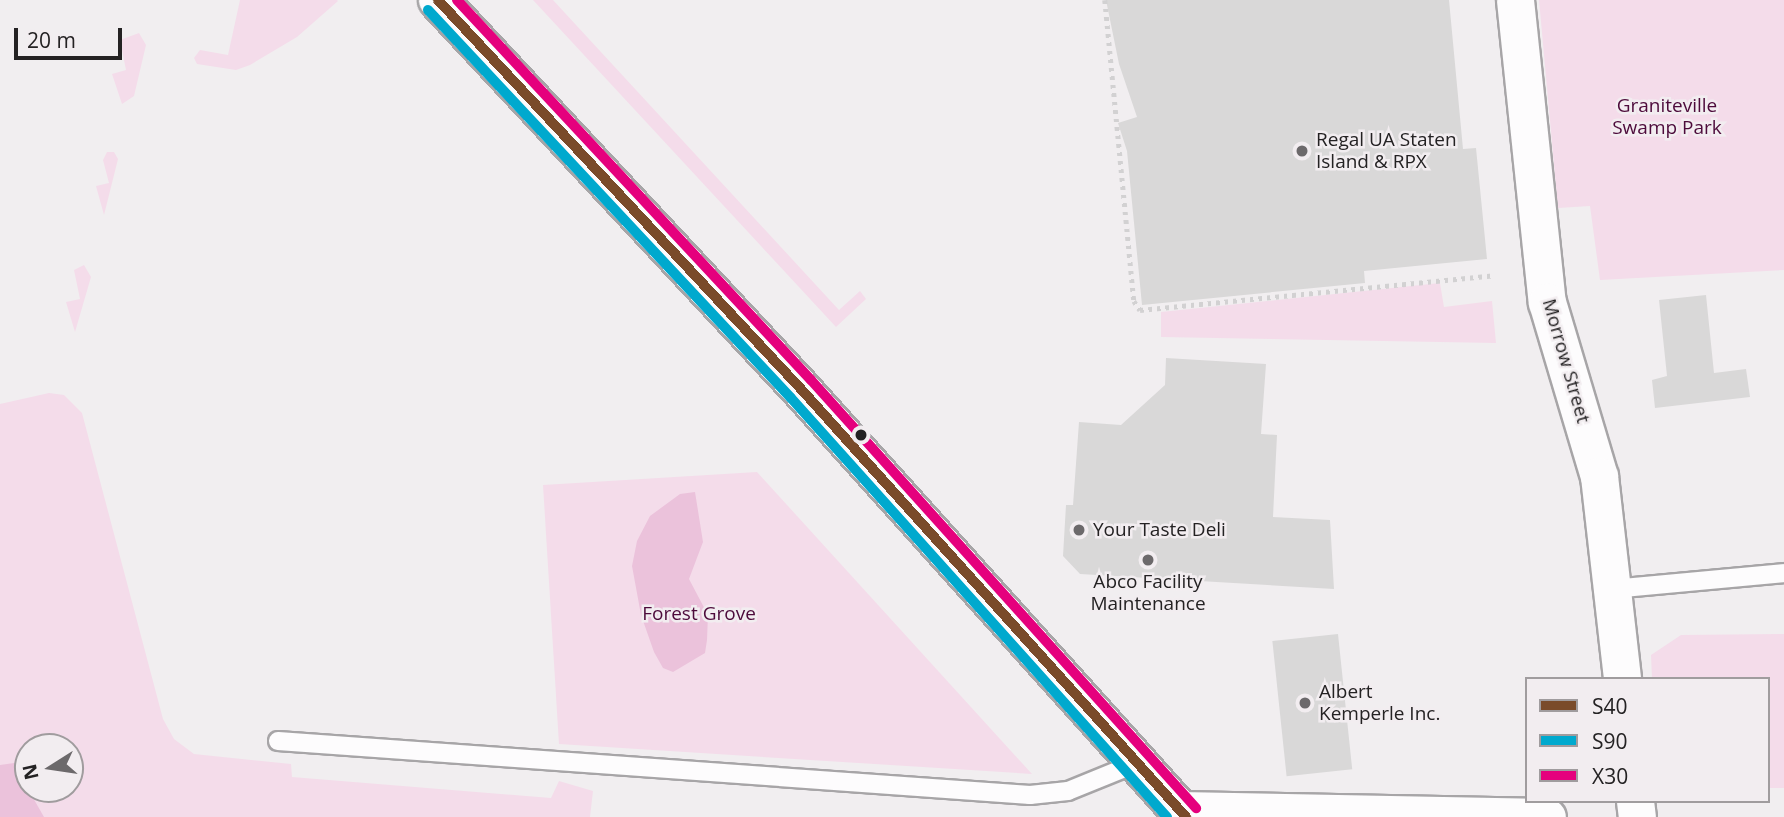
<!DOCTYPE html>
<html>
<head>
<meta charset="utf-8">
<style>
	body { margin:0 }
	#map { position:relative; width:1784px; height:817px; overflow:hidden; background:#f1eef0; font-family:"Open Sans",sans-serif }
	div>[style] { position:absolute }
	.green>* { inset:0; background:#f4dcea }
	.water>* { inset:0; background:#ebc2db }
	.building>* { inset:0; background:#d9d8d8; transform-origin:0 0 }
	.path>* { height:4.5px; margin-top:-2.25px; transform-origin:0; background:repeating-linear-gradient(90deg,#d2d1d2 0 3.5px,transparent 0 8.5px) }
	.roads { filter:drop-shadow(2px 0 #a7a5a7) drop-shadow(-2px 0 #a7a5a7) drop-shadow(0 2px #a7a5a7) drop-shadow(0 -2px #a7a5a7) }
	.service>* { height:18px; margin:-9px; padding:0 9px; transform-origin:9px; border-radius:9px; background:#fdfcfd }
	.minor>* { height:37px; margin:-18.5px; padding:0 18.5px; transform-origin:18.5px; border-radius:18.5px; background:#fdfcfd }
	.secondary>* { height:38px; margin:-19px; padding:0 19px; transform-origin:19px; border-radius:19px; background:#fdfcfd }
	.bus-1>* { height:10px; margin:-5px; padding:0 5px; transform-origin:5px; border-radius:5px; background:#7a4b2a }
	.bus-2>* { height:10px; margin:-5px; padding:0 5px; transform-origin:5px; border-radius:5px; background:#00a9ce }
	.bus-3>* { height:10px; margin:-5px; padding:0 5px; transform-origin:5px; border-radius:5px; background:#e5007d }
	.dots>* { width:19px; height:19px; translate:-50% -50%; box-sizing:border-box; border:4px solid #f2edf0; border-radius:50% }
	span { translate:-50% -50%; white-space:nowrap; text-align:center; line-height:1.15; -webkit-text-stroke:5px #f2edf0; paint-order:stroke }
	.park-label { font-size:19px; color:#4d0b3b }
	.poi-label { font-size:19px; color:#242223 }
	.left { translate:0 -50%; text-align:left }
	.street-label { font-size:19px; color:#242223 }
	.legend { position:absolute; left:1525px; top:677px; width:245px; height:126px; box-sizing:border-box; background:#f2edf0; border:2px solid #a09c9e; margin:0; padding:9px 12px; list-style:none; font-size:21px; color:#242223 }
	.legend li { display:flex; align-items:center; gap:14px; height:35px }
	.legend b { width:35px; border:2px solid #a09c9e }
	.north { position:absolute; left:14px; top:733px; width:70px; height:70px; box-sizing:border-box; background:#f2edf0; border:2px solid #a09c9e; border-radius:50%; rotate:258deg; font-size:19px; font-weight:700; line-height:28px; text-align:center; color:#242223 }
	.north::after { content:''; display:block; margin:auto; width:24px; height:32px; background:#6c696b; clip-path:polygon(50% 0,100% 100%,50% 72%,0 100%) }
	.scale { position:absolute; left:14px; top:28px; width:108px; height:32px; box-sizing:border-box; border:4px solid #242223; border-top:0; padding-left:9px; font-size:21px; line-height:24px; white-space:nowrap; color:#242223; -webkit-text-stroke:5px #f2edf0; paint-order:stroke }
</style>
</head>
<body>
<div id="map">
	<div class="green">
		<div style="clip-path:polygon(240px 0,337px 0,338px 1px,297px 37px,250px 65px,236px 70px,197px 64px,194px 58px,200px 50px,228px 55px)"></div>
		<div style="clip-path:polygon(533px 0,553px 0,839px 310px,860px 291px,866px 299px,836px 327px)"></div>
		<div style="clip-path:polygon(1539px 0,1784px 0,1784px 270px,1600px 280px,1590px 206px,1558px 208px)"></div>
		<div style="clip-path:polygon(139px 33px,146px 45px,134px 96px,122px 104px,112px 74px,126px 70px,120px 40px)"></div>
		<div style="clip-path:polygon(107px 152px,114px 152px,118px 159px,104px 215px,96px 186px,109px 183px,103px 160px)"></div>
		<div style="clip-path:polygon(84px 265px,91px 277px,75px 332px,66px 302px,80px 299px,74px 270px)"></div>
		<div style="clip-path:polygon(1440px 283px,1444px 307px,1492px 301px,1496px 343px,1161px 337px,1161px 312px)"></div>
		<div style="clip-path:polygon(evenodd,49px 393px,64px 395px,82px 413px,163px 719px,174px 739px,194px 754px,291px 764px,292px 777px,551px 798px,559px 781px,593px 791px,590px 817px,0 817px,0 404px,49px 393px,28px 747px,70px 747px,70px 789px,28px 789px,28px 747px)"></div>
		<div style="clip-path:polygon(757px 472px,1032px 774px,559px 744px,543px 485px)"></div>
		<div style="clip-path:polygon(1784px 634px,1784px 788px,1768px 788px,1768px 679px,1652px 679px,1651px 655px,1681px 635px)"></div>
	</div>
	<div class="water">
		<div style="clip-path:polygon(695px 492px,703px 542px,689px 579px,708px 615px,707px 640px,705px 653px,673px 672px,663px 668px,654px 652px,641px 615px,632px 566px,637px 541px,650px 516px,680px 494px)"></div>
		<div style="clip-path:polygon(21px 762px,28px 789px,44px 817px,0 817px,0 765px)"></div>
	</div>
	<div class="building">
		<div style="clip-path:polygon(1106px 0,1449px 0,1463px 149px,1476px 148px,1487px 259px,1364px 271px,1365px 283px,1142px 305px,1127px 151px,1118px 123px,1137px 117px,1119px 64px)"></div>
		<div style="clip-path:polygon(1706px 295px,1714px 373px,1746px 369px,1750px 397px,1655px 408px,1652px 380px,1667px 376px,1659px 300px)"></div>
		<div style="clip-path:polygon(1166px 358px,1266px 364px,1261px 434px,1277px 435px,1273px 517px,1330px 520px,1334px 589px,1080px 574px,1063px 556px,1066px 505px,1073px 505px,1079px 422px,1121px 425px,1165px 385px)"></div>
		<div style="left:1338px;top:634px;width:136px;height:66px;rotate:84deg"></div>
	</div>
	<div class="path">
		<div style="left:1105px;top:0;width:302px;rotate:84.5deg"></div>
		<div style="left:1134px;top:301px;width:11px;rotate:56deg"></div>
		<div style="left:1140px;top:310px;width:356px;rotate:-5.6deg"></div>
	</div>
	<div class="roads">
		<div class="service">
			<div style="left:1613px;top:589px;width:172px;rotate:-5.3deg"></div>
			<div style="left:278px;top:741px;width:754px;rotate:4.11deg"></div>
			<div style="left:1030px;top:795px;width:38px;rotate:-6deg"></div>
			<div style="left:1068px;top:791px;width:74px;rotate:-22.1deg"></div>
		</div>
		<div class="minor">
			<div style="left:1515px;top:0;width:304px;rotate:84deg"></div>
			<div style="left:1547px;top:302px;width:182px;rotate:73.4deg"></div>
			<div style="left:1599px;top:476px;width:204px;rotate:83.5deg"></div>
			<div style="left:1635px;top:801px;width:16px;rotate:83deg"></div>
			<div style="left:1180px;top:810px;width:367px;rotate:1.1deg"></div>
		</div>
		<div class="secondary">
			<div style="left:438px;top:0;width:532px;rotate:46.98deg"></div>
			<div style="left:801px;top:389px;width:576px;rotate:48.03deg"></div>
		</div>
	</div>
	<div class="bus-1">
		<div style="left:438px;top:0;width:532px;rotate:46.98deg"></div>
		<div style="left:801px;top:389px;width:576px;rotate:48.03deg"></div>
	</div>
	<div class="bus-2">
		<div style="left:428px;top:10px;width:531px;rotate:46.91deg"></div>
		<div style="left:791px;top:398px;width:563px;rotate:48.1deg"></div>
	</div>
	<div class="bus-3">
		<div style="left:457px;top:0;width:519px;rotate:47.03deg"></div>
		<div style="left:811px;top:380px;width:576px;rotate:48.03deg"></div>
	</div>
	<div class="dots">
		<div style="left:1302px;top:151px;background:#6c696b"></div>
		<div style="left:861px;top:435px;background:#242223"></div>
		<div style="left:1079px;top:530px;background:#6c696b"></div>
		<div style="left:1148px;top:560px;background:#6c696b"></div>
		<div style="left:1305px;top:703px;background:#6c696b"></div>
	</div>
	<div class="park-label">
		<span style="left:1667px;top:117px">Graniteville<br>Swamp Park</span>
		<span style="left:699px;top:614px">Forest Grove</span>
	</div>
	<div class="poi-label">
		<span class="left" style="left:1316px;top:151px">Regal UA Staten<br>Island &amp; RPX</span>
		<span class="left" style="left:1093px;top:530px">Your Taste Deli</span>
		<span style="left:1148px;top:593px">Abco Facility<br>Maintenance</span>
		<span class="left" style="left:1319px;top:703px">Albert<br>Kemperle Inc.</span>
	</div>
	<div class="street-label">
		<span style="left:1566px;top:361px;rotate:74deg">Morrow Street</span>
	</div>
	<ul class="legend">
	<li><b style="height:9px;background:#7a4b2a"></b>S40</li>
	<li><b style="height:9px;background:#00a9ce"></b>S90</li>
	<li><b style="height:9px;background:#e5007d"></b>X30</li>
	</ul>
	<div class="north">N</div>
	<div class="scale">20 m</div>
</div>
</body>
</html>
